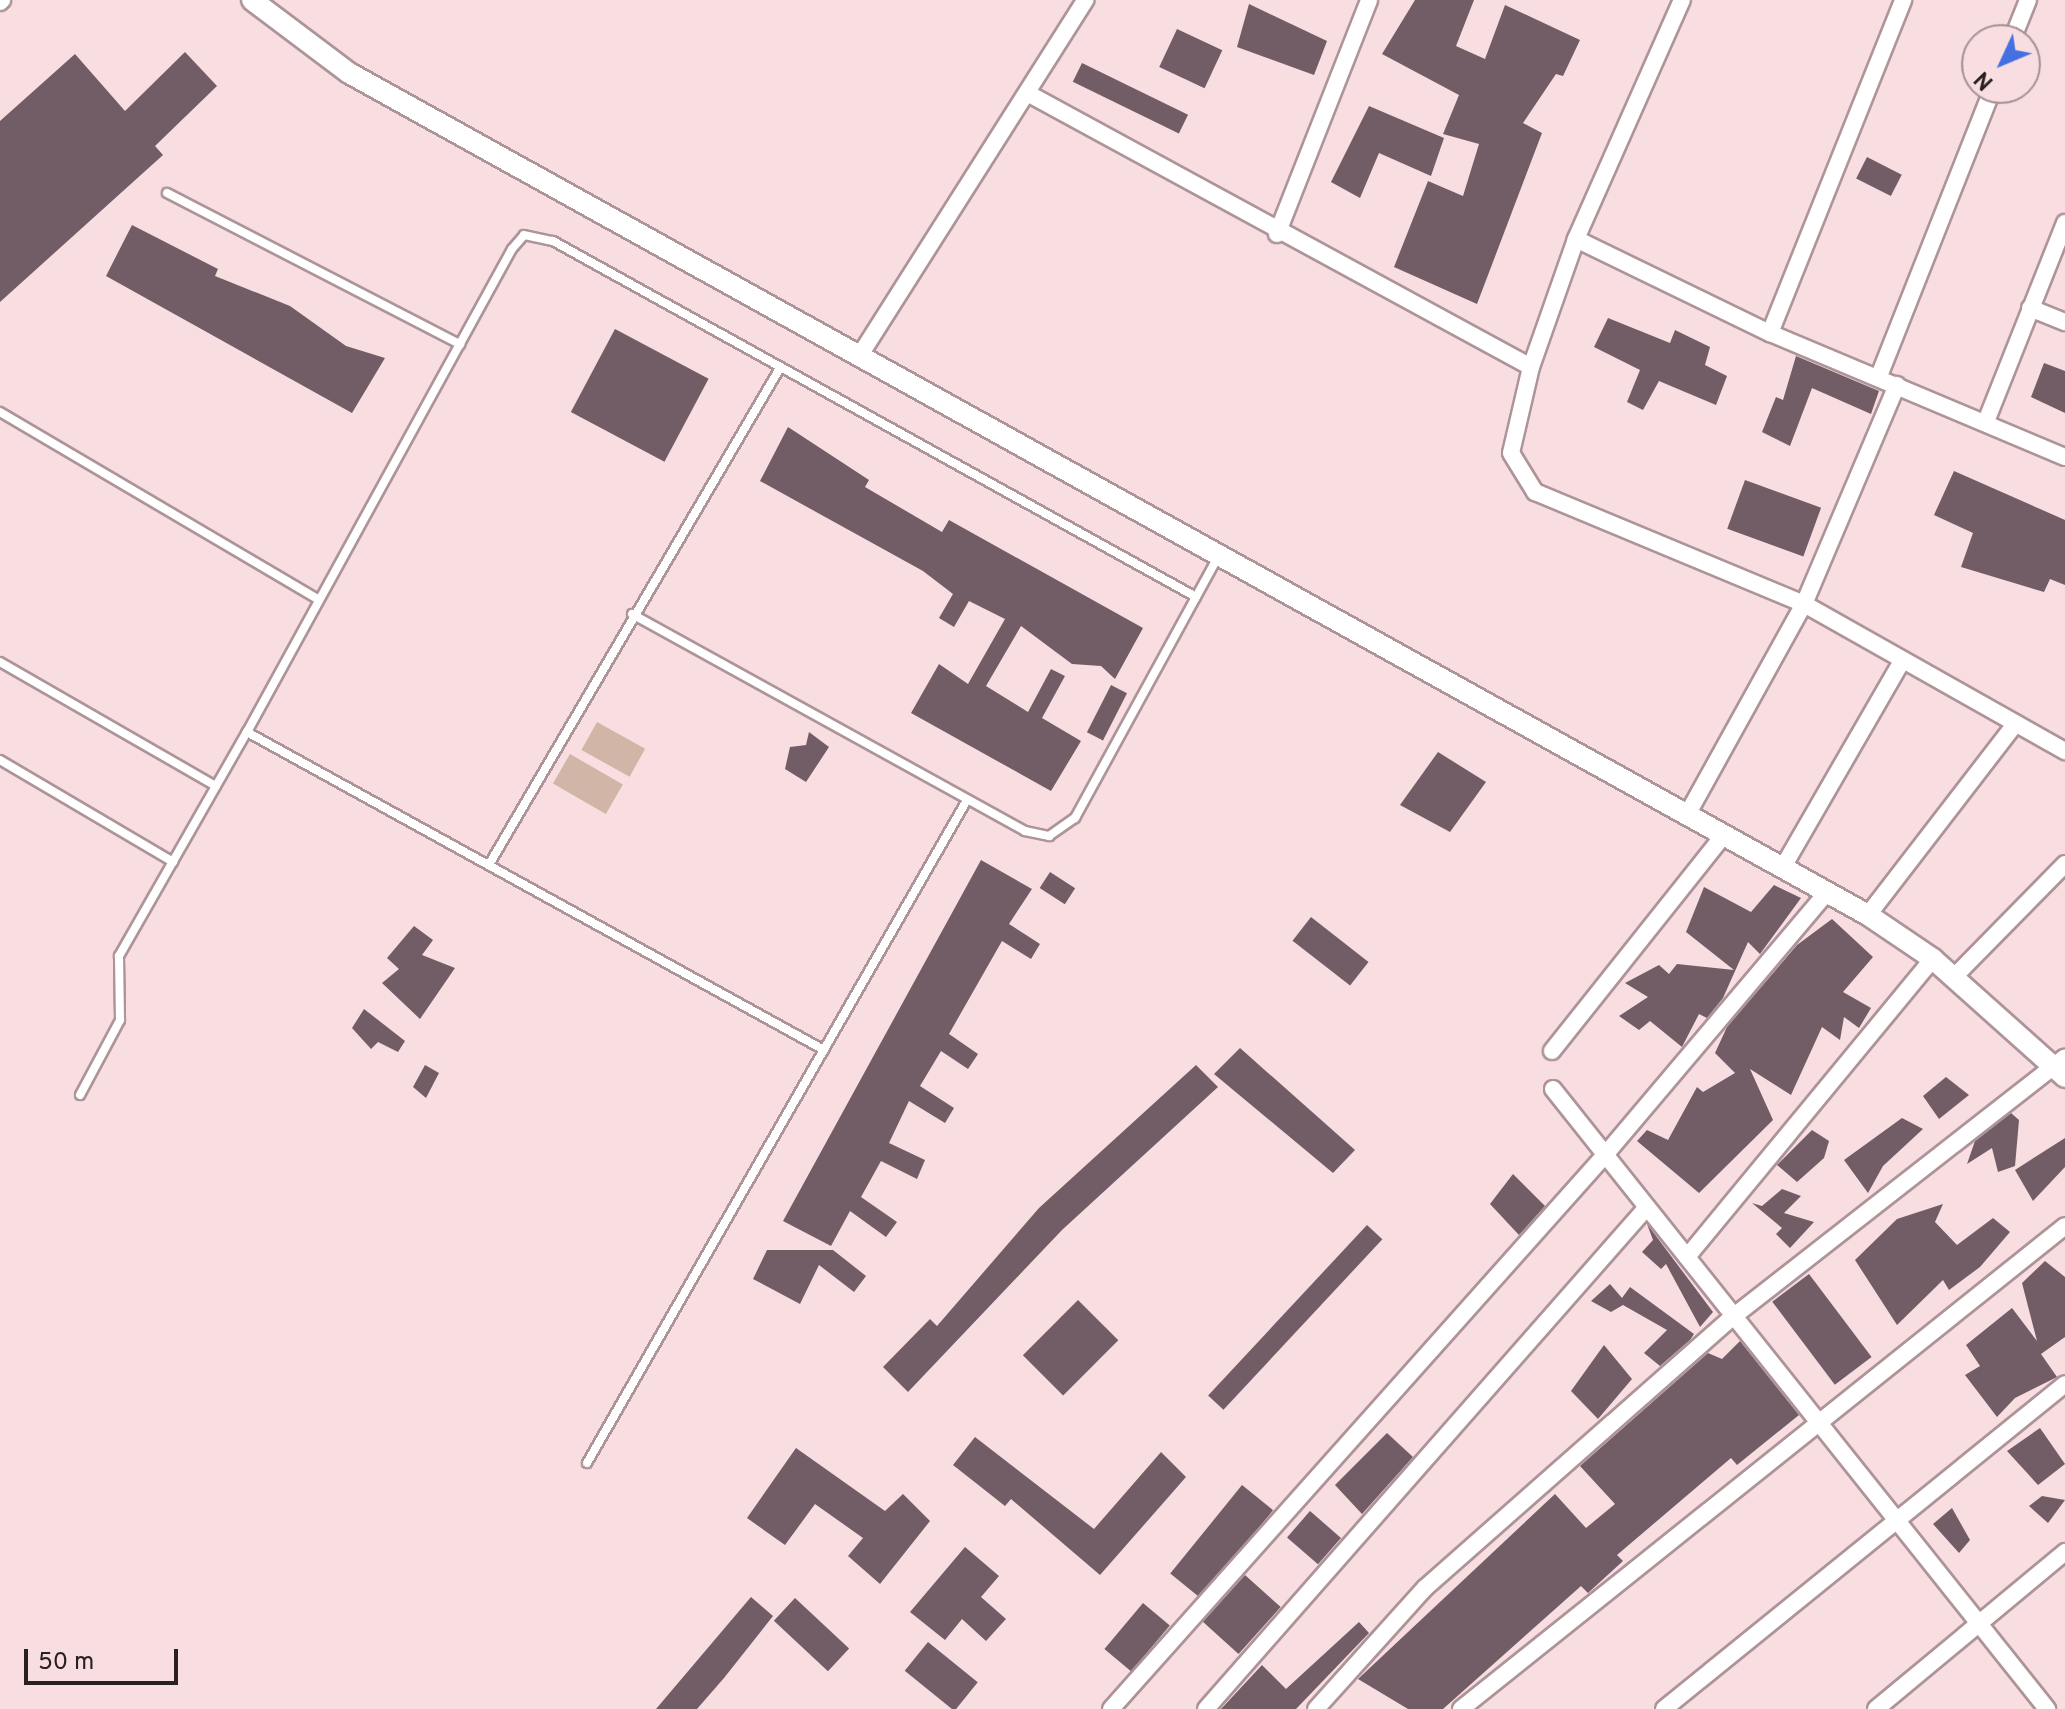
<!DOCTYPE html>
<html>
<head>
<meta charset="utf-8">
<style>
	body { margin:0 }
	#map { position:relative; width:2065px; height:1709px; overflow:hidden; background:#f8dde1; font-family:Overpass,sans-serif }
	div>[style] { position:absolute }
	.green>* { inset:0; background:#d1b5a7; transform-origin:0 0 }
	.building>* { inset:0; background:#725d67; transform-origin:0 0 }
	.roads { filter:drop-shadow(2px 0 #ad9498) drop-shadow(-2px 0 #ad9498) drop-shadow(0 2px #ad9498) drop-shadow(0 -2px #ad9498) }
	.service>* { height:8px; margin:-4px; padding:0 4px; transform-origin:4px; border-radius:4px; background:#fff }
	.minor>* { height:16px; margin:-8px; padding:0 8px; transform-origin:8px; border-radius:8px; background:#fff }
	.tertiary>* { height:20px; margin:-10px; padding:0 10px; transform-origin:10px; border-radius:10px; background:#fff }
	span { translate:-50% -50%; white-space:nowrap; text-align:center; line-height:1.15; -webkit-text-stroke:8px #f8dde1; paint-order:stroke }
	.north { position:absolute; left:1961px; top:24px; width:80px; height:80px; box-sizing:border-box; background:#f8dde1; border:2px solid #a59194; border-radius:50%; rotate:226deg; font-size:22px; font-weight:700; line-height:32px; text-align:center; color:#292021 }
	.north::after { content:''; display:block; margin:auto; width:28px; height:36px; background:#4570e2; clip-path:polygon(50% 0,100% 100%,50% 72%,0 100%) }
	.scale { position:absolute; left:24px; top:1649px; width:154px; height:36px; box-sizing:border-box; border:4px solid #292021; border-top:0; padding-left:10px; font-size:24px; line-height:28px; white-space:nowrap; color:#292021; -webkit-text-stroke:6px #f8dde1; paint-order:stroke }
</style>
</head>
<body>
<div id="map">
	<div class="green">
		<div style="left:597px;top:722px;width:55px;height:32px;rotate:29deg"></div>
		<div style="left:570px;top:754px;width:61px;height:34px;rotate:30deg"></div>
	</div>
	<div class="building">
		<div style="clip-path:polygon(1415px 0,1474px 0,1456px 46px,1485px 59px,1505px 5px,1580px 40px,1563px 76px,1556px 74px,1523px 123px,1542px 133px,1477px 304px,1394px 267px,1428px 181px,1463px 196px,1479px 144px,1443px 134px,1459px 95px,1382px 54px)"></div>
		<div style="clip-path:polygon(1249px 4px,1327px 41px,1314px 75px,1237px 47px)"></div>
		<div style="left:1177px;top:29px;width:50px;height:42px;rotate:25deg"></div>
		<div style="clip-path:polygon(185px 52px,217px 86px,155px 146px,163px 155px,0 302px,0 121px,75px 54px,125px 111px)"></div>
		<div style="left:1082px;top:63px;width:118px;height:21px;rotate:26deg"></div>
		<div style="clip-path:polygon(1369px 106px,1444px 138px,1431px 176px,1379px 153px,1360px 198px,1331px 182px)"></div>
		<div style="left:1867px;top:157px;width:39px;height:24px;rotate:27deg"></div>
		<div style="clip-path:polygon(132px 225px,218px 269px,215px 276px,290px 306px,346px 346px,385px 358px,352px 413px,106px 276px)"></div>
		<div style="clip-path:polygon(1608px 318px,1670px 343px,1675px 330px,1710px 347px,1705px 365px,1727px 376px,1716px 405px,1659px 381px,1643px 410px,1627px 402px,1640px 370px,1594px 347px)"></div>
		<div style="left:615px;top:329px;width:106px;height:94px;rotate:28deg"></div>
		<div style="clip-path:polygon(1796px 356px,1879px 391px,1871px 414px,1812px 388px,1790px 446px,1762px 432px,1776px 397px,1783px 400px)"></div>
		<div style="clip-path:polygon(2044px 363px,2065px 371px,2065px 413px,2031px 397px)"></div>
		<div style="clip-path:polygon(788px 427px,869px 480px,865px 487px,942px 532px,949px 520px,1143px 628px,1115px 679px,1101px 666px,1072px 664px,1021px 626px,986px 686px,1028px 712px,1051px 669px,1065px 676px,1042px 718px,1081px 741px,1051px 791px,911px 713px,939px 664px,968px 684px,1005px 619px,969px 601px,954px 627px,939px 618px,953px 594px,923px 571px,760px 481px)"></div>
		<div style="clip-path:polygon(1954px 471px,2065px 520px,2065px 585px,2050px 579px,2044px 592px,1961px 567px,1973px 533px,1934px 515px)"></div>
		<div style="left:1745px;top:480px;width:81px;height:52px;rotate:20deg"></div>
		<div style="left:1111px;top:685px;width:18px;height:53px;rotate:27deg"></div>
		<div style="clip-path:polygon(809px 732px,829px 747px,806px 782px,785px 769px,790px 747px,806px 745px)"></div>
		<div style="clip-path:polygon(1438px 752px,1486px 782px,1450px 832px,1400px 805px)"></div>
		<div style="clip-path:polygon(981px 860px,1032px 889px,1009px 924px,1040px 944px,1031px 959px,1002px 941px,949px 1034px,978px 1054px,968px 1069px,941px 1051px,920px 1086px,954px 1108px,945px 1123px,909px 1101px,889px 1143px,925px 1160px,917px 1179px,881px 1161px,861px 1197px,897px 1222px,886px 1237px,850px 1211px,831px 1246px,783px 1221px)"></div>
		<div style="left:1050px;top:872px;width:30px;height:19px;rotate:33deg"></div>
		<div style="clip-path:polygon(1774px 885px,1801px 898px,1760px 954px,1748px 942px,1723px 998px,1707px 1018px,1699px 1014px,1682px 1047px,1650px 1021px,1639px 1030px,1619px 1016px,1648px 997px,1625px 983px,1659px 965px,1669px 974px,1677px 964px,1734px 970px,1686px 932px,1704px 887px,1751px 912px)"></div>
		<div style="left:1311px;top:917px;width:73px;height:30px;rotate:38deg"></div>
		<div style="clip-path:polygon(1832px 919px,1873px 957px,1843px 992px,1871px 1008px,1859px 1028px,1844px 1017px,1840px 1040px,1822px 1027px,1791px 1095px,1750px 1069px,1773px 1120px,1699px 1193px,1637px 1141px,1647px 1130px,1668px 1140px,1697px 1087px,1703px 1092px,1735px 1073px,1715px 1053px,1727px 1027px,1797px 945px)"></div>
		<div style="clip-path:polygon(414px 926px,433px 940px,422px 955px,455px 968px,420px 1019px,382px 983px,399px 969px,387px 958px)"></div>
		<div style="clip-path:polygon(364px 1009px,405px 1041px,398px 1052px,378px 1042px,371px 1049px,352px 1028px)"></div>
		<div style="clip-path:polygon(1240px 1048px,1355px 1150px,1333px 1173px,1214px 1074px)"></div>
		<div style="clip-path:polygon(425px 1065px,439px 1073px,426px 1098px,413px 1087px)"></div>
		<div style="clip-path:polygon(1196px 1065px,1218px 1087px,1062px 1230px,908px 1392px,883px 1367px,930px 1319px,937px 1326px,1039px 1208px)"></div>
		<div style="clip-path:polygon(1946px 1077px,1969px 1095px,1939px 1119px,1923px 1096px)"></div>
		<div style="clip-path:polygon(2011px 1113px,2019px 1120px,2015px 1166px,1998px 1172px,1992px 1148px,1967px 1164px,1975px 1141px)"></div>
		<div style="clip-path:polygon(1902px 1118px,1923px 1129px,1883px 1166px,1868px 1193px,1844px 1160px)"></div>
		<div style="clip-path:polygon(1812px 1130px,1829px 1141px,1824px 1158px,1797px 1182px,1777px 1165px)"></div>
		<div style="clip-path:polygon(2065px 1138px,2065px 1167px,2033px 1201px,2015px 1170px)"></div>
		<div style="clip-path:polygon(1513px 1174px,1545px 1206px,1519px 1235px,1490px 1204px)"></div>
		<div style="clip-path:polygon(1782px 1189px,1801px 1196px,1784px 1213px,1814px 1222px,1790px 1248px,1776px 1234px,1782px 1228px,1752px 1203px,1762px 1206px)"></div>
		<div style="clip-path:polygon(1943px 1204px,1935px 1222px,1957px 1245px,1993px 1218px,2010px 1232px,1980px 1267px,1949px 1290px,1943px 1280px,1897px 1325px,1855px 1260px,1897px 1219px)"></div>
		<div style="clip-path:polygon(1647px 1224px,1713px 1312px,1700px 1327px,1666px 1264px,1661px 1269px,1642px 1252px,1653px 1240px)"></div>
		<div style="left:1367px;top:1225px;width:21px;height:233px;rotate:43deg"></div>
		<div style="clip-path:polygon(767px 1250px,833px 1250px,866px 1276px,854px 1292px,819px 1265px,800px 1304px,753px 1279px)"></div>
		<div style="clip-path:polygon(2045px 1261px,2065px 1277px,2065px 1337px,2041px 1354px,2057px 1377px,2015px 1398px,1997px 1417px,1965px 1375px,1980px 1366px,1966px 1345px,2012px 1308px,2037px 1341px,2022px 1283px)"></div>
		<div style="left:1809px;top:1274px;width:104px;height:46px;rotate:53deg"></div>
		<div style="clip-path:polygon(1610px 1284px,1622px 1298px,1630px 1287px,1694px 1334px,1690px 1340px,1660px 1366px,1644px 1353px,1667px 1330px,1623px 1305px,1611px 1312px,1591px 1301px)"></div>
		<div style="left:1078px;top:1300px;width:57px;height:78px;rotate:45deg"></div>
		<div style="clip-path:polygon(1740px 1341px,1799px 1415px,1737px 1465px,1731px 1458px,1617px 1555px,1623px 1561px,1588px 1593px,1581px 1586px,1443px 1709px,1408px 1709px,1358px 1679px,1555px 1494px,1586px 1528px,1615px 1504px,1580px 1466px,1708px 1353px,1722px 1359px)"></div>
		<div style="clip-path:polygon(1604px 1345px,1632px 1379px,1598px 1419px,1571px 1391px)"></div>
		<div style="clip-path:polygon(2040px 1428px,2065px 1464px,2038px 1485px,2007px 1451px)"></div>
		<div style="clip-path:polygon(1387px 1433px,1413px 1457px,1362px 1514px,1335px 1485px)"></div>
		<div style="clip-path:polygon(975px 1437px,1094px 1529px,1161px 1452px,1186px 1477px,1100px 1575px,1011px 1499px,1005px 1506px,953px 1465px)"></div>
		<div style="clip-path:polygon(796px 1448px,885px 1511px,903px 1494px,930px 1521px,880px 1584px,848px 1556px,863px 1538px,815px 1504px,785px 1545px,747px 1518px)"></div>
		<div style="left:1242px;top:1485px;width:40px;height:114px;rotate:39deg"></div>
		<div style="clip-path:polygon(2042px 1496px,2065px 1500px,2048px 1523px,2029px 1506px)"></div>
		<div style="clip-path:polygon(1952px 1508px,1970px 1540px,1959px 1553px,1933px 1524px)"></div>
		<div style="left:1310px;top:1511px;width:41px;height:35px;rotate:41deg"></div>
		<div style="clip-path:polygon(965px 1547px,999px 1576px,981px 1597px,1006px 1619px,986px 1641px,962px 1619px,945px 1640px,910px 1612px)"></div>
		<div style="left:1245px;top:1575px;width:48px;height:63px;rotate:42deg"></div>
		<div style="clip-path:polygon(751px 1597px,773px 1616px,724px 1678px,697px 1709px,656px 1709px)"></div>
		<div style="left:795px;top:1598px;width:74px;height:31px;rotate:43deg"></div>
		<div style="left:1143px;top:1603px;width:35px;height:60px;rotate:40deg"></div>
		<div style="clip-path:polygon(1359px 1622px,1369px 1633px,1296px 1709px,1221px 1709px,1262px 1665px,1286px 1689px)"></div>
		<div style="left:928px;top:1642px;width:64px;height:37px;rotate:39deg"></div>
	</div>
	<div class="roads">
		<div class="service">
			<div style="left:167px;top:193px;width:330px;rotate:27.3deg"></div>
			<div style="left:0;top:412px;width:370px;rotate:30.5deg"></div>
			<div style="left:632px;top:614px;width:449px;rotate:28.9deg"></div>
			<div style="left:1025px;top:831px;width:25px;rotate:12deg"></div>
			<div style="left:1049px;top:836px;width:32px;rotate:-35deg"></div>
			<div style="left:1075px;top:818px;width:298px;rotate:-61.3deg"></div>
			<div style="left:0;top:662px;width:249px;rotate:29.9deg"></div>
			<div style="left:0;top:760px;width:201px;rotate:30.5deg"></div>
			<div style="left:490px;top:863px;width:574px;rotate:-59.64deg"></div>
			<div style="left:824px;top:1050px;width:659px;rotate:-151.14deg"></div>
			<div style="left:247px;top:732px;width:551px;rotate:-61.25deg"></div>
			<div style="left:512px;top:249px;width:18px;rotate:-49deg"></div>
			<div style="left:524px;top:235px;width:30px;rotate:12deg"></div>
			<div style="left:553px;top:241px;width:735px;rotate:28.97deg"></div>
			<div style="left:80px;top:1095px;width:85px;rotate:-61.9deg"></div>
			<div style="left:120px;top:1020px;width:64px;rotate:-90.9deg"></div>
			<div style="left:119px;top:956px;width:258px;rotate:-60.3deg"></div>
			<div style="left:587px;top:1463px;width:764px;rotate:-60.18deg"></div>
		</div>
		<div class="minor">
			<div style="left:0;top:2px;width:3px;rotate:-45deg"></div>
			<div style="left:2012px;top:40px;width:43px;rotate:-68.2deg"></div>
			<div style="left:1029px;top:94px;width:571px;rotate:28.54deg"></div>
			<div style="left:1531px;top:367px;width:136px;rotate:-70.6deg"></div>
			<div style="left:1576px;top:239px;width:261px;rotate:-66.1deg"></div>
			<div style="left:1277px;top:234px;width:251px;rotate:-68.5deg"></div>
			<div style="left:1576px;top:239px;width:216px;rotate:25.9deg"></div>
			<div style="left:1770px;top:333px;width:320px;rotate:22.8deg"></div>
			<div style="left:2030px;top:308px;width:38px;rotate:22deg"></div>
			<div style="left:1770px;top:333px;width:359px;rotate:-68.2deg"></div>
			<div style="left:862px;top:352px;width:417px;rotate:-57.6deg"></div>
			<div style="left:1531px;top:367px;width:88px;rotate:103.1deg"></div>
			<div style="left:1511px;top:453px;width:46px;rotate:58.4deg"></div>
			<div style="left:1535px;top:492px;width:291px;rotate:22.6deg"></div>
			<div style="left:1804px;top:604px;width:300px;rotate:29.4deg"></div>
			<div style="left:1879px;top:376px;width:310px;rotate:-68.4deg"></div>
			<div style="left:1987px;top:419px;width:211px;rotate:-68.3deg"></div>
			<div style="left:1687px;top:815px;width:241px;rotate:-61deg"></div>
			<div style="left:1804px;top:604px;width:238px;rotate:-67deg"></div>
			<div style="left:1783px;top:867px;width:238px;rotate:-60deg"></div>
			<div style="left:1868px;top:915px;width:242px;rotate:-52.4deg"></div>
			<div style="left:1953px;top:978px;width:160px;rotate:-45.5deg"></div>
			<div style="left:1552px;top:1051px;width:276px;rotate:-51.5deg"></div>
			<div style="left:1553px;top:1089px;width:793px;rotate:51.45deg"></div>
			<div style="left:1687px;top:1257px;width:386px;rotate:-50.5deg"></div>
			<div style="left:1111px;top:1709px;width:742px;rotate:-48.28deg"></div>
			<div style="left:1605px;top:1155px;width:344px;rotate:-49.8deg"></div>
			<div style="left:1206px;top:1709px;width:668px;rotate:-48.7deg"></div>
			<div style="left:1316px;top:1709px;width:163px;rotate:-48deg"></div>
			<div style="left:1425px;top:1588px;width:412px;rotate:-41.4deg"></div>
			<div style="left:1734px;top:1316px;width:420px;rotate:-38deg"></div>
			<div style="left:1461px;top:1709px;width:773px;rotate:-38.65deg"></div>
			<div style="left:1664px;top:1709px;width:516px;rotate:-39.02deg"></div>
			<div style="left:1876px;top:1709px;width:246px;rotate:-39.7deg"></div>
		</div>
		<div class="tertiary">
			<div style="left:252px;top:0;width:121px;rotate:37deg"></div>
			<div style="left:349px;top:73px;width:1737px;rotate:29deg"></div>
			<div style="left:1868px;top:915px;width:78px;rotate:34.1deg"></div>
			<div style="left:1933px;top:959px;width:177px;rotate:41.8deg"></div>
		</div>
	</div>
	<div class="north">N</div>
	<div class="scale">50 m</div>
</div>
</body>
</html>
